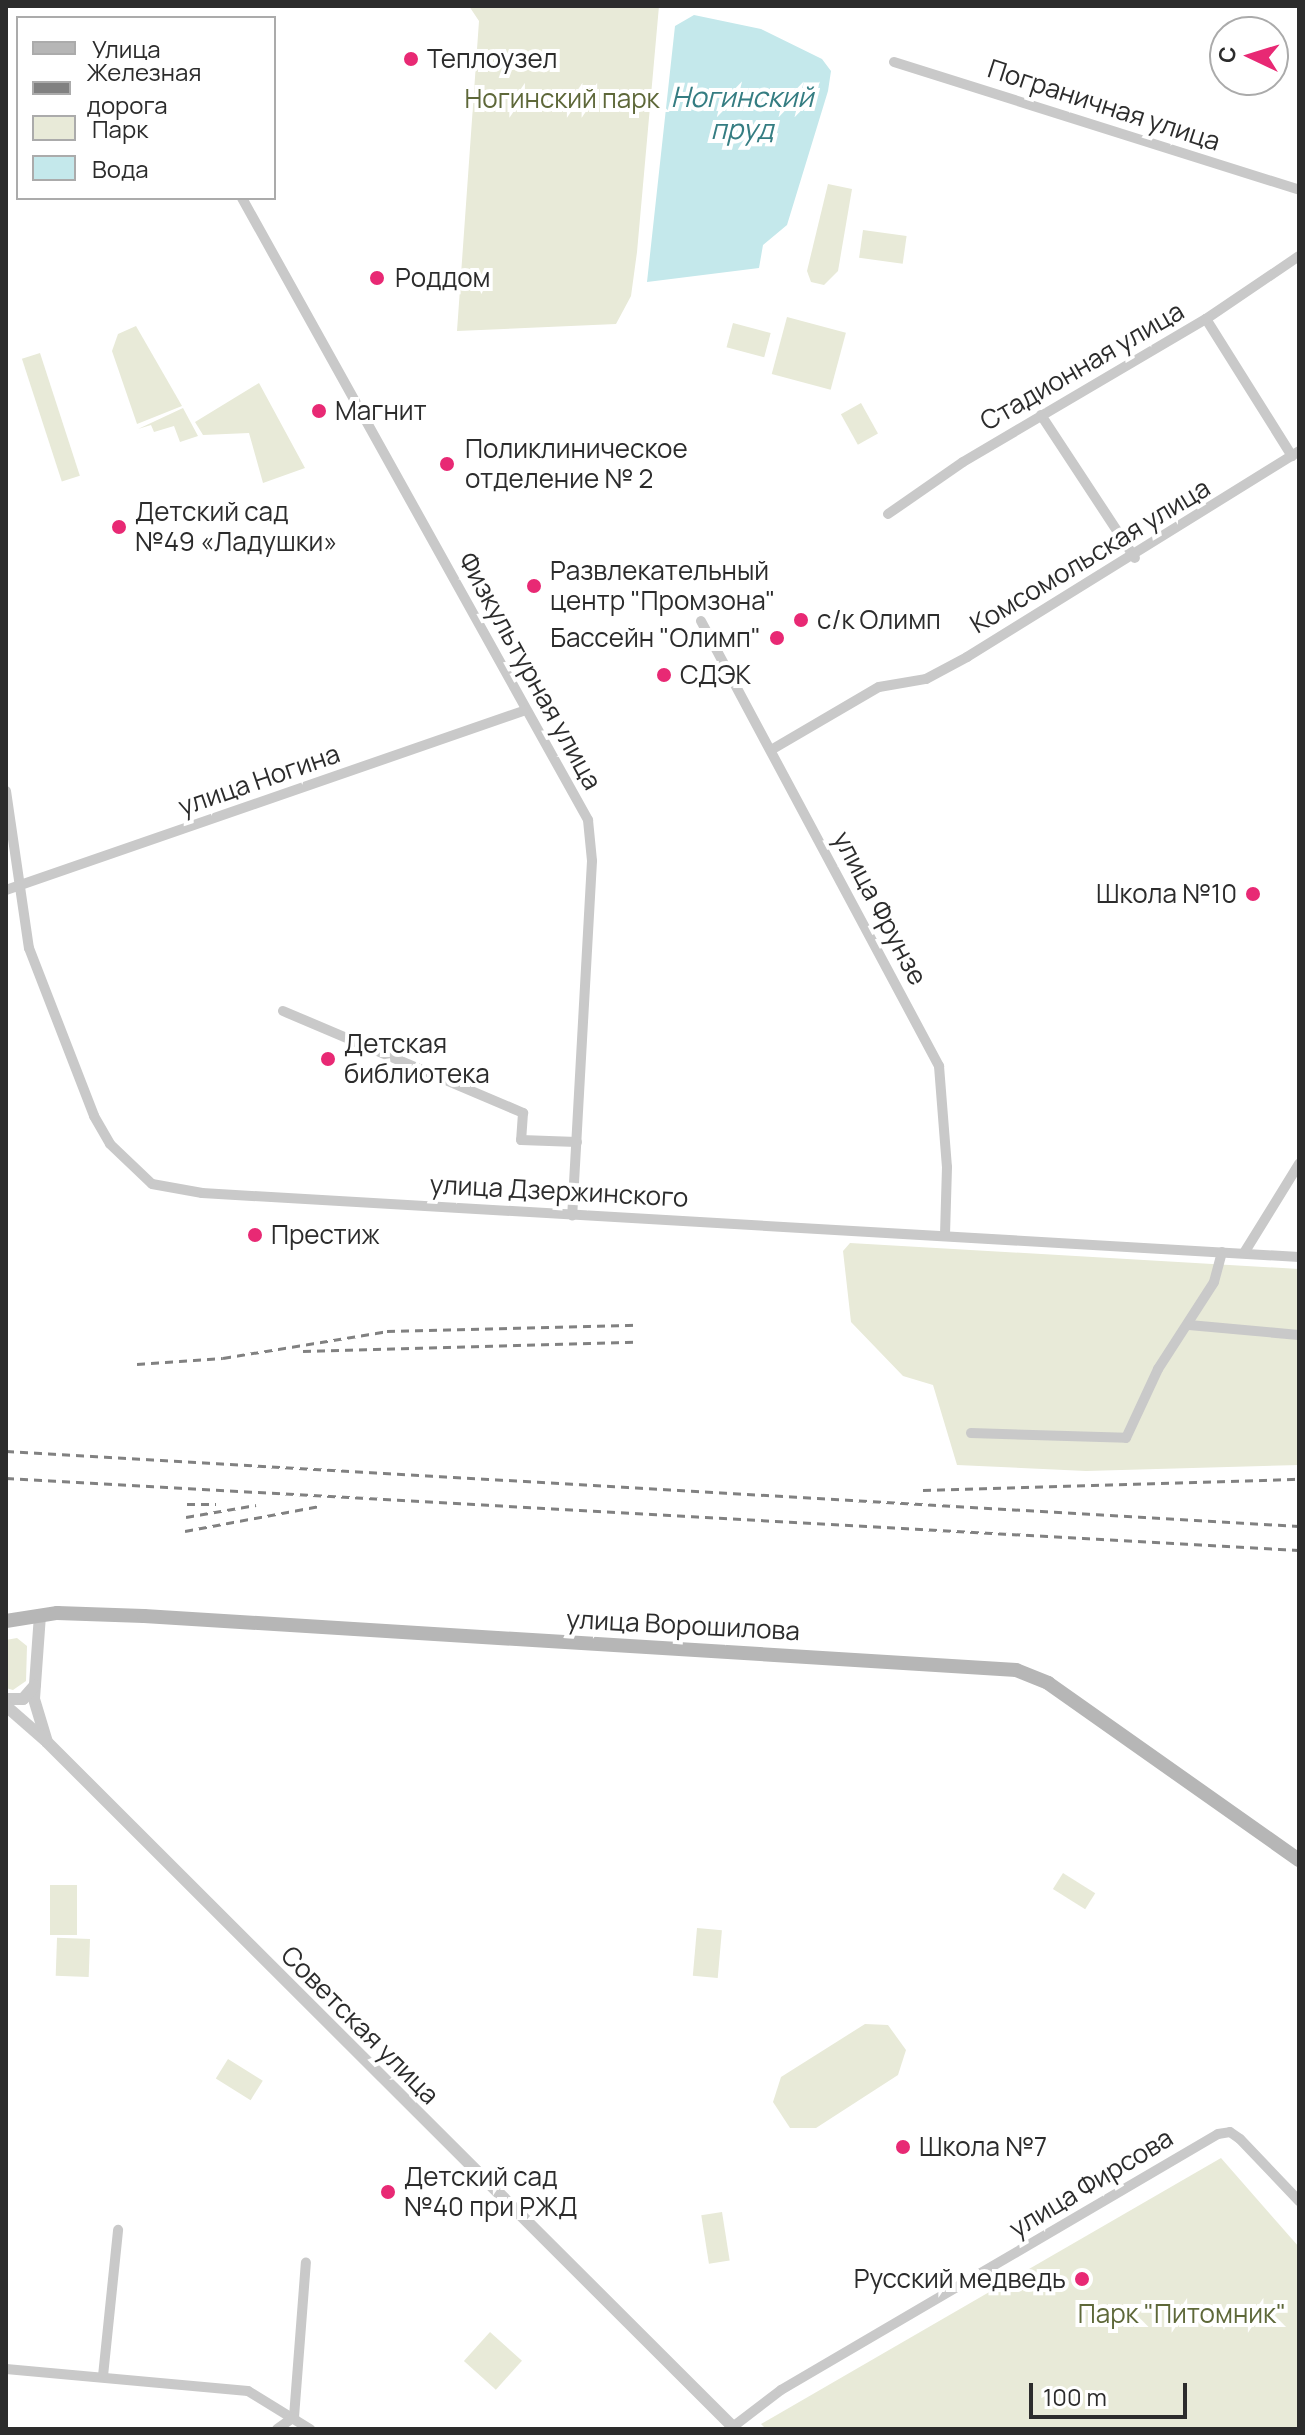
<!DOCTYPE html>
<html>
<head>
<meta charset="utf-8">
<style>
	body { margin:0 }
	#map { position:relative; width:1305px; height:2435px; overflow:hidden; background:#fff; font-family:Manrope,sans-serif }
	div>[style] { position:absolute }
	.green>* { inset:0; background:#e8ead8; transform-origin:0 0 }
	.water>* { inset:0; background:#c4e8eb }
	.minor>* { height:10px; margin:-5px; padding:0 5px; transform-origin:5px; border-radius:5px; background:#c9c9c9 }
	.tertiary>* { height:12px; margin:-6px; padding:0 6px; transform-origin:6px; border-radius:6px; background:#c9c9c9 }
	.secondary>* { height:14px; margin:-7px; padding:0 7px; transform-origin:7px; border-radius:7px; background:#b6b6b6 }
	.rail>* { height:3px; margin-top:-1.5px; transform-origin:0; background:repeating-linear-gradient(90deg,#818181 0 8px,transparent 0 14px) }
	.dots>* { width:22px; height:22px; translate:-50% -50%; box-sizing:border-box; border:4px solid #fff; border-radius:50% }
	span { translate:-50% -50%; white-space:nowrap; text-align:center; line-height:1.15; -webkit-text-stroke:8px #fff; paint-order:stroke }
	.poi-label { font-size:26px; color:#2c2c2c }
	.left { translate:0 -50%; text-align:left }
	.right { translate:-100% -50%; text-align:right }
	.park-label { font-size:26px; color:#5e6839 }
	.street-label { font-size:26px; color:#2c2c2c }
	.water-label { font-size:28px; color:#357d82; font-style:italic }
	.frame { position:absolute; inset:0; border:8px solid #2c2c2c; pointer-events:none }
	.legend { position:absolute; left:16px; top:16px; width:260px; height:184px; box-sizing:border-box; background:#fff; border:2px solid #ababab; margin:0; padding:10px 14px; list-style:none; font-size:24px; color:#2c2c2c }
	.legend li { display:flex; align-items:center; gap:16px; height:40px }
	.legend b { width:40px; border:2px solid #ababab }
	.north { position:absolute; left:1209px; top:16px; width:80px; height:80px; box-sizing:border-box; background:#fff; border:2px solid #ababab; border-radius:50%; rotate:274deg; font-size:22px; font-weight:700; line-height:32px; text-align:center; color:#2c2c2c }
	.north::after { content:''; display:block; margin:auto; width:28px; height:36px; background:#e82974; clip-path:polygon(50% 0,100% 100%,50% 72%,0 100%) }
	.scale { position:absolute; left:1029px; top:2383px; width:158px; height:36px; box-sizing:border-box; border:4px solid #2c2c2c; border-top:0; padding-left:10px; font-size:24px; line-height:28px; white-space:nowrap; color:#2c2c2c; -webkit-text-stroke:6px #fff; paint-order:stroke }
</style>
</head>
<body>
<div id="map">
	<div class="green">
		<div style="clip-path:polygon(469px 6px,659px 6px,637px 252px,631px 296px,616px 324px,457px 331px,479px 21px)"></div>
		<div style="clip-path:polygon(828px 184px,852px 189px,838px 271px,824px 285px,811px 282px,807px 271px)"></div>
		<div style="left:863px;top:230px;width:44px;height:28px;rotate:8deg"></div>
		<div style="left:787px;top:317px;width:61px;height:59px;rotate:15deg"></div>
		<div style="left:733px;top:323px;width:39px;height:25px;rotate:15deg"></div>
		<div style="clip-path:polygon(136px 326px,182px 406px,137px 424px,112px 351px,118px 334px)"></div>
		<div style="left:40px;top:353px;width:129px;height:19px;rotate:72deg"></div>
		<div style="clip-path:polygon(259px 383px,305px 468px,263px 483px,249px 433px,203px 435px,195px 422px)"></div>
		<div style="left:861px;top:403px;width:35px;height:23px;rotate:61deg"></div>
		<div style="clip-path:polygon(183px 408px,198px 436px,180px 442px,174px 426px,154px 432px,151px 425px,138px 429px)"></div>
		<div style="clip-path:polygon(850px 1243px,1299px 1269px,1299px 1465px,1086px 1471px,957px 1465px,933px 1385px,903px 1376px,851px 1322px,843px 1251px)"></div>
		<div style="clip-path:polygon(17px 1638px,27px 1646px,26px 1681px,13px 1690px,6px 1688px,6px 1640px)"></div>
		<div style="left:1063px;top:1873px;width:38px;height:19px;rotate:32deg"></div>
		<div style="left:50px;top:1885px;width:27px;height:50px"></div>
		<div style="left:697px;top:1928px;width:25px;height:48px;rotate:5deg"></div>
		<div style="left:90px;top:1939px;width:38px;height:33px;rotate:92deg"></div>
		<div style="clip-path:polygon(865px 2024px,888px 2025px,906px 2050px,898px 2075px,816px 2128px,790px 2128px,773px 2102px,781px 2077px)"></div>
		<div style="left:228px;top:2059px;width:41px;height:23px;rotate:32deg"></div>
		<div style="clip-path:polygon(1221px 2158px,1299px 2247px,1299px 2429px,766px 2429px,761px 2424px)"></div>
		<div style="left:722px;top:2212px;width:49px;height:21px;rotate:81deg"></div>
		<div style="left:490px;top:2332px;width:43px;height:39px;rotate:42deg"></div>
	</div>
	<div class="water">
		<div style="clip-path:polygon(694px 15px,761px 29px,822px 59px,831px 71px,828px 91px,787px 225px,763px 245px,759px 268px,647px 282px,675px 26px)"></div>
	</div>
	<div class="minor">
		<div style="left:894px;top:62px;width:425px;rotate:17.5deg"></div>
		<div style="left:242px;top:198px;width:712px;rotate:60.91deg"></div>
		<div style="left:588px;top:820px;width:41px;rotate:84.4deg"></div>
		<div style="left:592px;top:861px;width:355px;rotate:93.2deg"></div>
		<div style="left:1206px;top:319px;width:162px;rotate:57.9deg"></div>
		<div style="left:1041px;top:415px;width:171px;rotate:56.7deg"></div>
		<div style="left:888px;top:514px;width:91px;rotate:-34.7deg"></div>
		<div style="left:963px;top:462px;width:282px;rotate:-30.5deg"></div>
		<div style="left:1206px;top:319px;width:112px;rotate:-34.1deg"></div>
		<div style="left:701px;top:621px;width:505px;rotate:61.86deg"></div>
		<div style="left:939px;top:1066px;width:101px;rotate:85.5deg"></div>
		<div style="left:947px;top:1167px;width:68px;rotate:91.7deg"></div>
		<div style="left:771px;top:750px;width:125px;rotate:-30.3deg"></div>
		<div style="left:879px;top:687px;width:48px;rotate:-9.7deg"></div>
		<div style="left:926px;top:679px;width:47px;rotate:-28.2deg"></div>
		<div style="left:967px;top:657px;width:391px;rotate:-31.8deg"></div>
		<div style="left:6px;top:791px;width:159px;rotate:81.7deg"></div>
		<div style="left:29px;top:948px;width:180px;rotate:68.8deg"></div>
		<div style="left:94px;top:1116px;width:32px;rotate:60deg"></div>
		<div style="left:110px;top:1144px;width:58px;rotate:43.6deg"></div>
		<div style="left:152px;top:1184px;width:51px;rotate:10.2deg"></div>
		<div style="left:202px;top:1193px;width:1099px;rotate:3.34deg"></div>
		<div style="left:6px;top:890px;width:550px;rotate:-19.09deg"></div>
		<div style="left:283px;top:1011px;width:261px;rotate:23deg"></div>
		<div style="left:523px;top:1113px;width:27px;rotate:94deg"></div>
		<div style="left:521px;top:1140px;width:56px;rotate:2deg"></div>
		<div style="left:1244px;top:1253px;width:105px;rotate:-58.3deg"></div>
		<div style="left:1189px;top:1325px;width:110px;rotate:5.2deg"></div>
		<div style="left:971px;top:1433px;width:155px;rotate:1.8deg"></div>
		<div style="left:1126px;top:1438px;width:76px;rotate:-65.1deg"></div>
		<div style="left:1158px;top:1369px;width:103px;rotate:-57.2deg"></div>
		<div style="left:1214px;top:1282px;width:31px;rotate:-75deg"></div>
		<div style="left:6px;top:2369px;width:243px;rotate:5.2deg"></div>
		<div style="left:248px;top:2391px;width:73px;rotate:31.5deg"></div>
		<div style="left:103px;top:2376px;width:147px;rotate:-84.1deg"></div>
		<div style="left:294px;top:2417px;width:155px;rotate:-85.6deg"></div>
		<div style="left:277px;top:2429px;width:21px;rotate:-35deg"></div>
		<div style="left:730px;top:2429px;width:64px;rotate:-37.4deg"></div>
		<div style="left:781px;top:2390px;width:506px;rotate:-30.36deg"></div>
		<div style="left:1218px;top:2134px;width:12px;rotate:-9deg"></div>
		<div style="left:1230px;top:2132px;width:12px;rotate:35deg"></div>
		<div style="left:1240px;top:2139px;width:86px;rotate:46.4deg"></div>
	</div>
	<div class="tertiary">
		<div style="left:40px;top:1615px;width:84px;rotate:94.1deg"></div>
		<div style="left:34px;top:1699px;width:45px;rotate:73.2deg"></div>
		<div style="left:47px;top:1742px;width:972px;rotate:44.96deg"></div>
		<div style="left:6px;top:1699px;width:17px"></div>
		<div style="left:23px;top:1699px;width:18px;rotate:-49deg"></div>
		<div style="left:6px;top:1706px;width:52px;rotate:41.1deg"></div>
	</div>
	<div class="secondary">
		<div style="left:6px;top:1621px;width:52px;rotate:-8.9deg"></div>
		<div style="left:57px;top:1613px;width:87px;rotate:2deg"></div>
		<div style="left:144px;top:1616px;width:874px;rotate:3.54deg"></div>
		<div style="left:1016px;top:1670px;width:35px;rotate:22deg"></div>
		<div style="left:1048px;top:1683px;width:307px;rotate:35.2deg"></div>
	</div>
	<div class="rail">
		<div style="left:303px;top:1351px;width:332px;rotate:-1.6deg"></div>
		<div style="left:137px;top:1364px;width:86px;rotate:-4deg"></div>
		<div style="left:223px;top:1358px;width:166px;rotate:-9.3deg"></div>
		<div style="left:387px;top:1331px;width:251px;rotate:-1.4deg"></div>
		<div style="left:6px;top:1451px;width:1295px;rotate:3.32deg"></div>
		<div style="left:6px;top:1478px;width:1295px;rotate:3.19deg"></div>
		<div style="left:923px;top:1490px;width:376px;rotate:-1.7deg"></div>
		<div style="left:187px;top:1504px;width:29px"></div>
		<div style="left:186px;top:1517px;width:71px;rotate:-9.7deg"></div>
		<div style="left:185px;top:1531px;width:137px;rotate:-10.5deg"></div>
	</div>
	<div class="dots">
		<div style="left:411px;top:59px;background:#e82974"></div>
		<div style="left:377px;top:278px;background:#e82974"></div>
		<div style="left:319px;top:411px;background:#e82974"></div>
		<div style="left:447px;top:464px;background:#e82974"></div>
		<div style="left:119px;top:527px;background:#e82974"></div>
		<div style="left:534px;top:586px;background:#e82974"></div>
		<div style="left:801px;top:620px;background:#e82974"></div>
		<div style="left:777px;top:638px;background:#e82974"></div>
		<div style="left:664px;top:675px;background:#e82974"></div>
		<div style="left:1253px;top:894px;background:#e82974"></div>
		<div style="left:328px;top:1059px;background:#e82974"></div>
		<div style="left:255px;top:1235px;background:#e82974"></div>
		<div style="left:903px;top:2147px;background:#e82974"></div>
		<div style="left:388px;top:2192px;background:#e82974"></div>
		<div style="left:1082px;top:2279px;background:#e82974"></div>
	</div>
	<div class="poi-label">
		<span class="left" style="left:427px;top:59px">Теплоузел</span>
		<span class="left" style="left:395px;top:278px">Роддом</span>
		<span class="left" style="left:335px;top:411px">Магнит</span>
		<span class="left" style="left:465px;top:464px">Поликлиническое<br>отделение № 2</span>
		<span class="left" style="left:135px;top:527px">Детский сад<br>№49 «Ладушки»</span>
		<span class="left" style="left:550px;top:586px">Развлекательный<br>центр "Промзона"</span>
		<span class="left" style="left:817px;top:620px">с/к Олимп</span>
		<span class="right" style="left:761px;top:638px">Бассейн "Олимп"</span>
		<span class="left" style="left:680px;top:675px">СДЭК</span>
		<span class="right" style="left:1237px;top:894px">Школа №10</span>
		<span class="left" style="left:344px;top:1059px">Детская<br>библиотека</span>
		<span class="left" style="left:271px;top:1235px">Престиж</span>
		<span class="left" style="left:919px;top:2147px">Школа №7</span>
		<span class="left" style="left:404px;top:2192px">Детский сад<br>№40 при РЖД</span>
		<span class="right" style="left:1066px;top:2279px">Русский медведь</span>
	</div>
	<div class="park-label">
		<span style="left:562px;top:99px">Ногинский парк</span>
		<span style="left:1182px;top:2314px">Парк "Питомник"</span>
	</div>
	<div class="street-label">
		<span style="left:1104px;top:105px;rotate:18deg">Пограничная улица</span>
		<span style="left:1082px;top:366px;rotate:-30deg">Стадионная улица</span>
		<span style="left:1090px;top:556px;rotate:-31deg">Комсомольская улица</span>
		<span style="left:530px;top:671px;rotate:61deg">Физкультурная улица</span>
		<span style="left:259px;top:780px;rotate:-19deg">улица Ногина</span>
		<span style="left:880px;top:908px;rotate:62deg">улица Фрунзе</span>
		<span style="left:559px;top:1191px;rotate:3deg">улица Дзержинского</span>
		<span style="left:683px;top:1625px;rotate:3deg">улица Ворошилова</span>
		<span style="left:360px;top:2025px;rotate:45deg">Советская улица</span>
		<span style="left:1091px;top:2183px;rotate:-31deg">улица Фирсова</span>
	</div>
	<div class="water-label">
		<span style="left:742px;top:112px">Ногинский<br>пруд</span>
	</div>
	<div class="frame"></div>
	<ul class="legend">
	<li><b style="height:10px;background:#b6b6b6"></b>Улица</li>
	<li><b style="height:10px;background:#818181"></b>Железная дорога</li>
	<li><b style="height:22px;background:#e8ead8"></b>Парк</li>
	<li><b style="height:22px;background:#c4e8eb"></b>Вода</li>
	</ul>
	<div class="north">С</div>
	<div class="scale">100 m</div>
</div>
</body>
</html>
